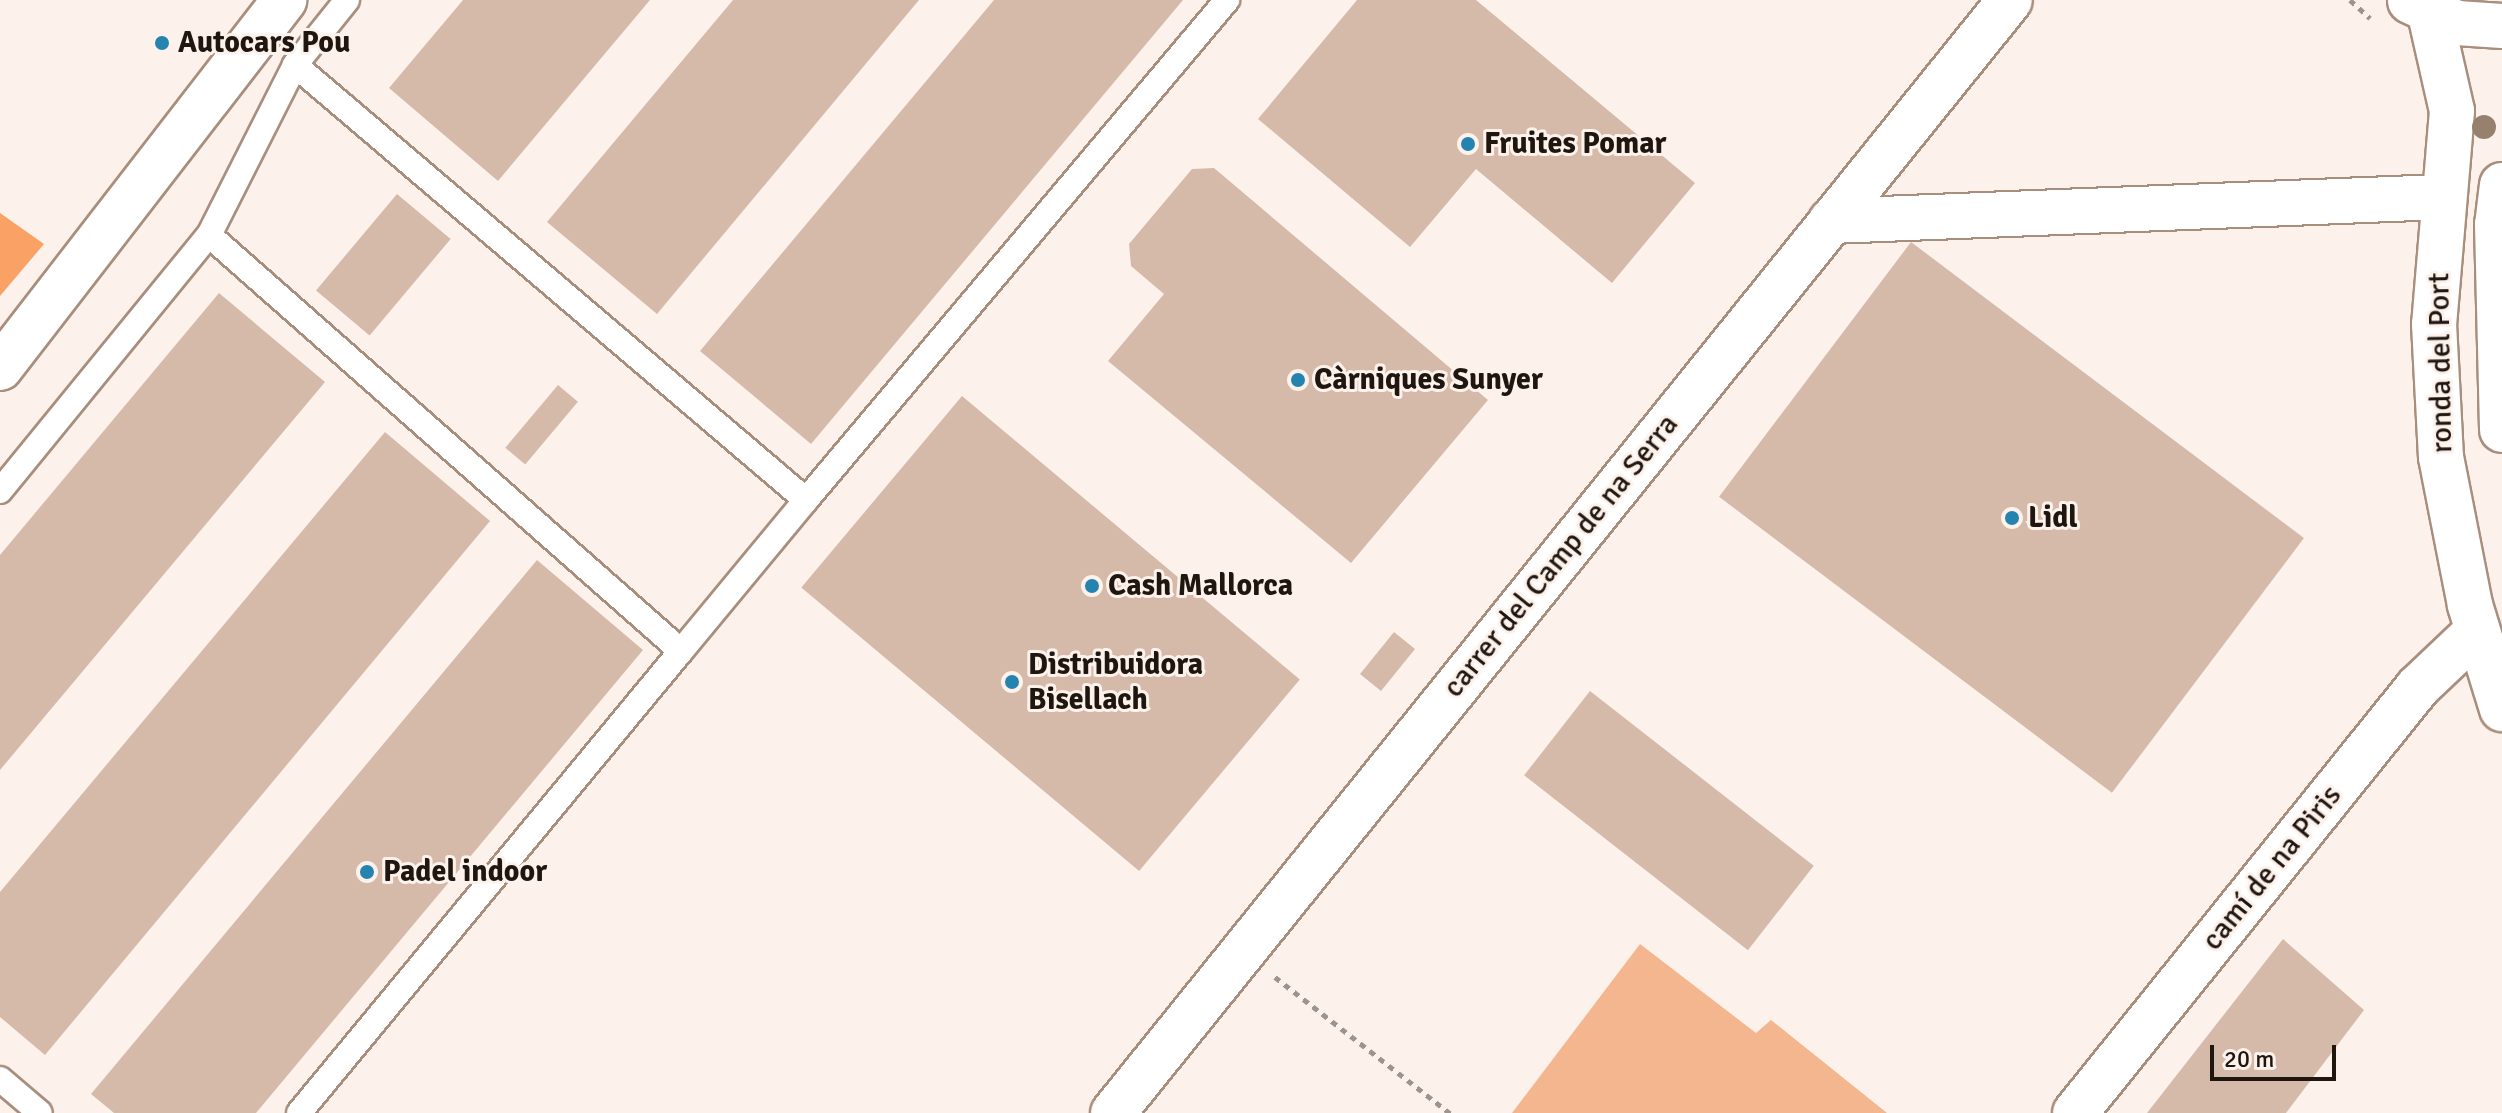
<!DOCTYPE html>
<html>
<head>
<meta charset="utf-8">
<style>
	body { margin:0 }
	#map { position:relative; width:2502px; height:1113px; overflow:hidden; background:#fdf2eb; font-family:Signika,sans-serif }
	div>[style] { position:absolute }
	.green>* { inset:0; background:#f3b68f }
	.forest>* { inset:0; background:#faa266 }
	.building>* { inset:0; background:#d5baa9; transform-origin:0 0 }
	.path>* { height:5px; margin-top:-2.5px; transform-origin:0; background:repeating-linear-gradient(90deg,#9e948d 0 6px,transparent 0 12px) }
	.roads { filter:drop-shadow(2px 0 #a88e7d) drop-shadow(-2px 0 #a88e7d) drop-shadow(0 2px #a88e7d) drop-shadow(0 -2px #a88e7d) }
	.lane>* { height:24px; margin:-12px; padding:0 12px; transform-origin:12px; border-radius:12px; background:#fff }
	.street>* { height:44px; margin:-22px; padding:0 22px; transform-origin:22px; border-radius:22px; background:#fff }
	.secondary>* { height:44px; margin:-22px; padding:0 22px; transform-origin:22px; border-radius:22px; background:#fff }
	.trees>* { width:24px; height:24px; margin:-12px; border-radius:50%; background:#98806f }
	.dots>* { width:22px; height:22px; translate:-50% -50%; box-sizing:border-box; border:4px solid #fdf2eb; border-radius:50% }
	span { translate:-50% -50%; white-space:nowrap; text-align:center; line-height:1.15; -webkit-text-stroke:6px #fdf2eb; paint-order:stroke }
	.poi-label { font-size:30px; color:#1f1610; font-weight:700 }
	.left { translate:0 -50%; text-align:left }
	.street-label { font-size:30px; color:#1f1610 }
	.scale { position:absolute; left:2210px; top:1045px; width:126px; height:36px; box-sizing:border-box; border:4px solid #1f1610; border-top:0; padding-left:10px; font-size:24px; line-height:28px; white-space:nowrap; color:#1f1610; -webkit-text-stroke:6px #fdf2eb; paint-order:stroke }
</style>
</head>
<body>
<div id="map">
	<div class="green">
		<div style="clip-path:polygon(1640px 944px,1756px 1033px,1771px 1020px,1887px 1113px,1512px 1113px)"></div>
	</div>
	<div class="forest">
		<div style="clip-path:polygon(0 213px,44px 244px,0 296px)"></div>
	</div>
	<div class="building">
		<div style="clip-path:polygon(463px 0,650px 0,498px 181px,389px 88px)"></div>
		<div style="clip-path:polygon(733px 0,919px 0,657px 314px,547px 222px)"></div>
		<div style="clip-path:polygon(994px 0,1183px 0,811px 444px,700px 351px)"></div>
		<div style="clip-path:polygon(1357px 0,1476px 0,1695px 183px,1612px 283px,1476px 169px,1410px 247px,1258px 119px)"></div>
		<div style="clip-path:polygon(1214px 168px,1488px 400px,1351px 563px,1108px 361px,1164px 294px,1131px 266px,1129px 244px,1192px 169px)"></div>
		<div style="left:397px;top:194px;width:70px;height:126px;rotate:40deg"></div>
		<div style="left:1911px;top:242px;width:492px;height:319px;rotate:37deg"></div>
		<div style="clip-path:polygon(219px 293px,325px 382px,0 770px,0 555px)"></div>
		<div style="left:558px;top:385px;width:26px;height:82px;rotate:40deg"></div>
		<div style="left:962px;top:396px;width:441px;height:250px;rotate:40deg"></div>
		<div style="clip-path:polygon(385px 432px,490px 521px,45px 1055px,0 1017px,0 892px)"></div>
		<div style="clip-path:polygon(537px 560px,643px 650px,256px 1113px,114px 1113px,91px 1094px)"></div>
		<div style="left:1394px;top:632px;width:27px;height:54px;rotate:39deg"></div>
		<div style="left:1590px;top:691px;width:284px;height:107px;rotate:38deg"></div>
		<div style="clip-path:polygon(2283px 939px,2364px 1010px,2286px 1113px,2147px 1113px)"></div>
	</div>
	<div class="path">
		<div style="left:2350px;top:0;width:27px;rotate:42deg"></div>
		<div style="left:1275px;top:977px;width:222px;rotate:37.9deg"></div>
	</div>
	<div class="roads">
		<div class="lane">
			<div style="left:347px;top:0;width:83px;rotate:128.7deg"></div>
			<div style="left:295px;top:65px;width:671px;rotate:40.41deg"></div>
			<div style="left:806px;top:500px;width:654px;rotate:-49.9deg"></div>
			<div style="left:295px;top:65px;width:191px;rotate:116.8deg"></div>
			<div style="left:209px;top:235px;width:629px;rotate:41.39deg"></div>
			<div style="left:681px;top:651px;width:196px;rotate:-50.4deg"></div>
			<div style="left:0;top:491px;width:330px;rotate:-50.8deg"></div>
			<div style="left:0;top:1079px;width:52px;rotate:40.4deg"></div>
			<div style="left:299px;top:1113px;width:599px;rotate:-50.41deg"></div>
		</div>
		<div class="street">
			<div style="left:1831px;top:221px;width:612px;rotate:-2.25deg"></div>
			<div style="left:0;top:368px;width:465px;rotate:-52.3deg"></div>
			<div style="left:1113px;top:1113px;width:1429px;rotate:-51.13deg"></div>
			<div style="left:2075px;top:1113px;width:547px;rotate:-51.16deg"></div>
			<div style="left:2418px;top:687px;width:81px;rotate:-43.5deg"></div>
		</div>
		<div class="secondary">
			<div style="left:2410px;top:1px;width:52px;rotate:25.1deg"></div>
			<div style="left:2457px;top:23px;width:45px;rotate:3.8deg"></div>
			<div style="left:2430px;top:14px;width:99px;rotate:77.2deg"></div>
			<div style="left:2452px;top:111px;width:214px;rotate:94.8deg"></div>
			<div style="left:2434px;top:324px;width:133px;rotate:87deg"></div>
			<div style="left:2441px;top:457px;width:151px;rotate:78.9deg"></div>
			<div style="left:2470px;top:605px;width:109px;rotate:72.9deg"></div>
			<div style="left:2502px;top:185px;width:39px;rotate:97deg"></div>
			<div style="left:2497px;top:224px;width:206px;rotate:88.6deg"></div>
		</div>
	</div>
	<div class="trees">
		<div style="left:2484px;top:127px"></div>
	</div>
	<div class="dots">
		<div style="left:162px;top:43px;background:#2483af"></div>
		<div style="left:1468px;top:144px;background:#2483af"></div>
		<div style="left:1298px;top:380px;background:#2483af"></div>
		<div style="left:2012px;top:518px;background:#2483af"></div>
		<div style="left:1092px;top:586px;background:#2483af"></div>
		<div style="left:1012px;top:682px;background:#2483af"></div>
		<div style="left:367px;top:872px;background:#2483af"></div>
	</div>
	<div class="poi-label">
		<span class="left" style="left:178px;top:43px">Autocars Pou</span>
		<span class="left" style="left:1484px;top:144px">Fruites Pomar</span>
		<span class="left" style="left:1314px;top:380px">Càrniques Sunyer</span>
		<span class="left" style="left:2028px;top:518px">Lidl</span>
		<span class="left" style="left:1108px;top:586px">Cash Mallorca</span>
		<span class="left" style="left:1028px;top:682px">Distribuidora<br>Bisellach</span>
		<span class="left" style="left:383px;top:872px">Padel indoor</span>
	</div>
	<div class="street-label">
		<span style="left:2441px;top:363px;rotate:-91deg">ronda del Port</span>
		<span style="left:1561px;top:556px;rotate:-51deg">carrer del Camp de na Serra</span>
		<span style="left:2272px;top:868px;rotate:-51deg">camí de na Piris</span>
	</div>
	<div class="scale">20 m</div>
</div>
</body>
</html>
